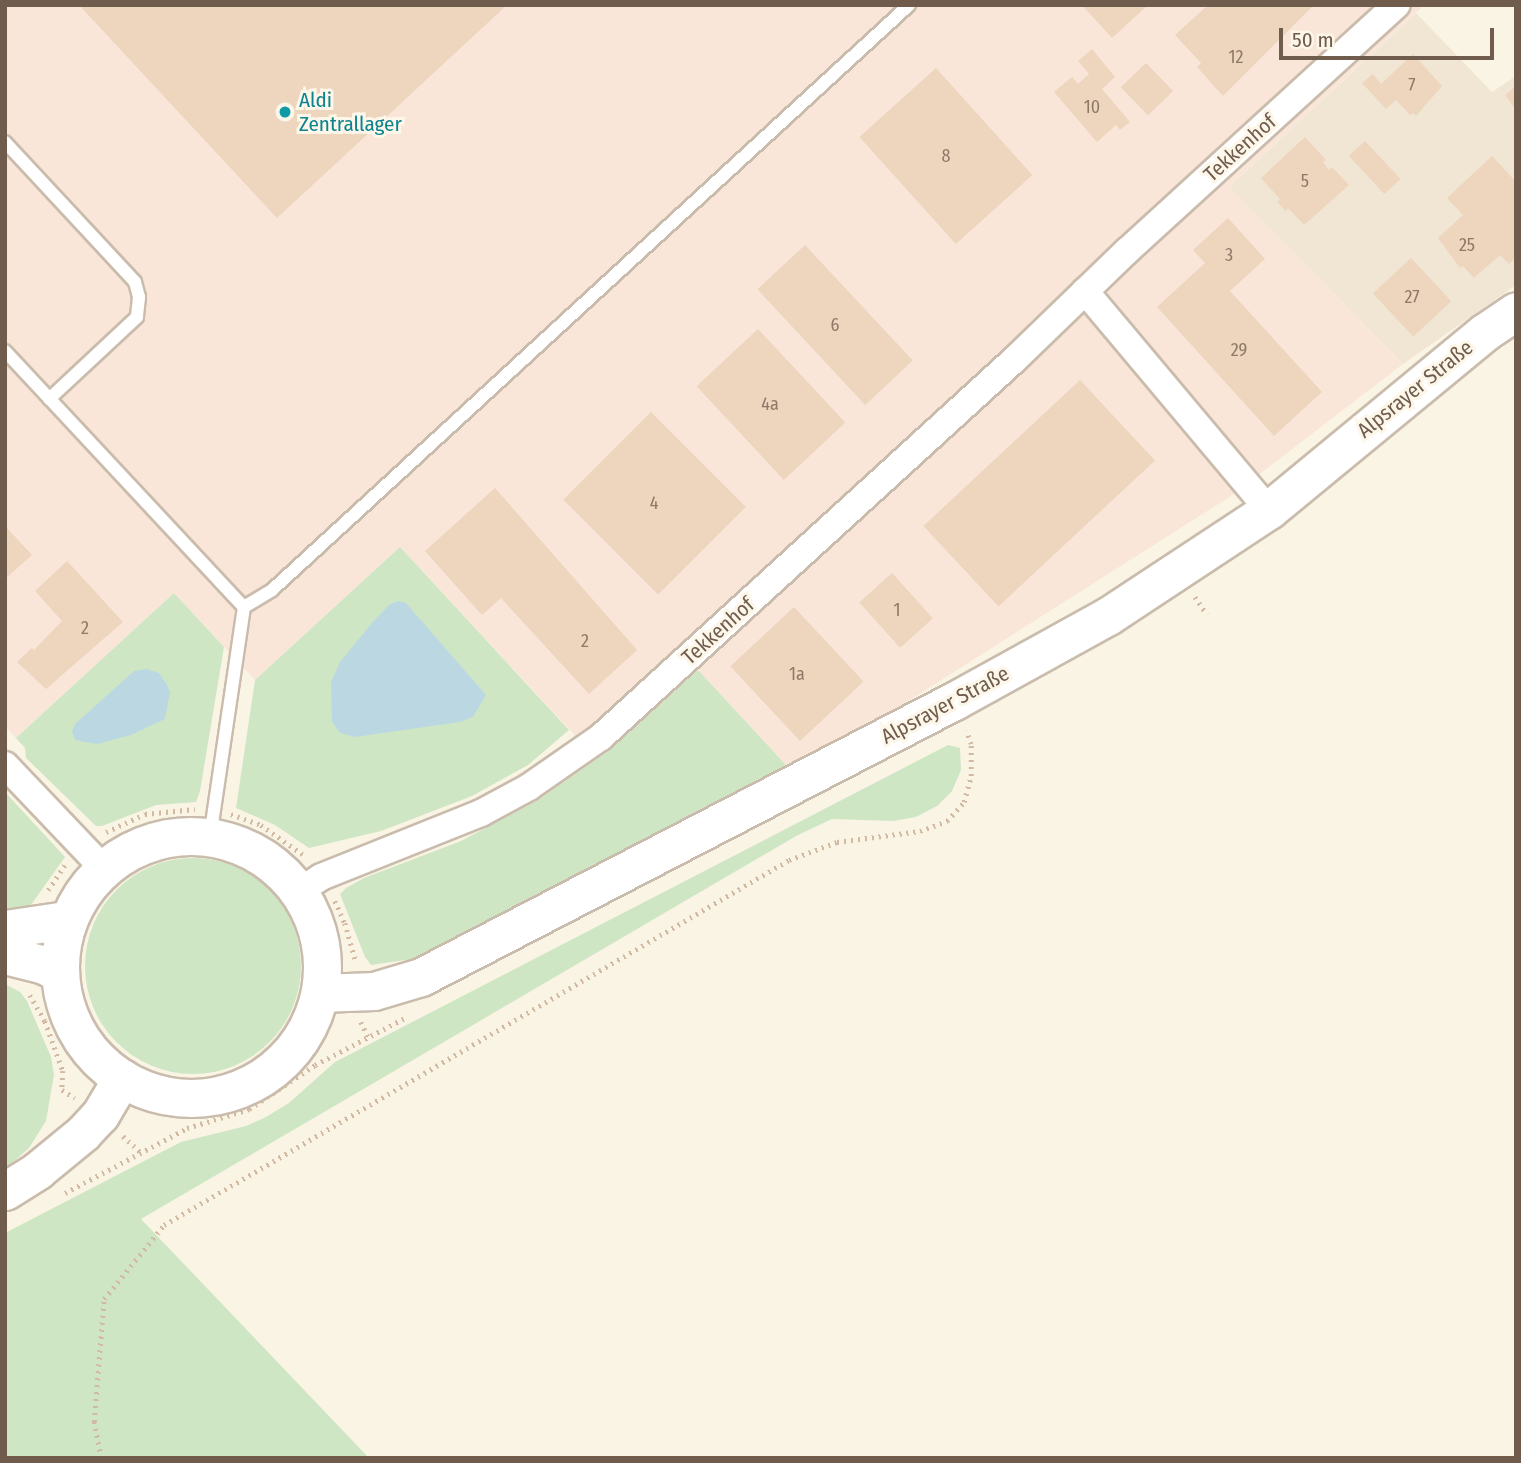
<!DOCTYPE html>
<html>
<head>
<meta charset="utf-8">
<style>
	body { margin:0 }
	#map { position:relative; width:1521px; height:1463px; overflow:hidden; background:#faf4e4; font-family:"Fira Sans Condensed",sans-serif }
	div>[style] { position:absolute }
	.residential>* { inset:0; background:#f1e6d3 }
	.commercial>* { inset:0; background:#f9e6d9 }
	.green>* { inset:0; background:#cfe6c4 }
	.round { border-radius:50% }
	.water>* { inset:0; background:#bbd8e2 }
	.building>* { inset:0; background:#edd5be; transform-origin:0 0 }
	.path>* { height:4.5px; margin-top:-2.25px; transform-origin:0; background:repeating-linear-gradient(90deg,#d1b9a2 0 2px,transparent 0 7px) }
	.roads { filter:drop-shadow(2px 0 #cabcac) drop-shadow(-2px 0 #cabcac) drop-shadow(0 2px #cabcac) drop-shadow(0 -2px #cabcac) }
	.lane>* { height:12px; margin:-6px; padding:0 6px; transform-origin:6px; border-radius:6px; background:#fff }
	.street>* { height:26px; margin:-13px; padding:0 13px; transform-origin:13px; border-radius:13px; background:#fff }
	.secondary>* { height:37px; margin:-18.5px; padding:0 18.5px; transform-origin:18.5px; border-radius:18.5px; background:#fff }
	.secondary>.ring { margin:-18.5px; padding:0; box-sizing:content-box; background:none; border:37px solid #fff; border-radius:50% }
	.dots>* { width:19px; height:19px; translate:-50% -50%; box-sizing:border-box; border:4px solid #fdf7ea; border-radius:50% }
	span { translate:-50% -50%; white-space:nowrap; text-align:center; line-height:1.15; -webkit-text-stroke:6px #fdf7ea; paint-order:stroke }
	.number-label { font-size:18px; color:#8f7a68 }
	.number-label span { -webkit-text-stroke-width:0 }
	.culture-label { font-size:21px; color:#0d838f }
	.left { translate:0 -50%; text-align:left }
	.street-label { font-size:21px; color:#705c4c }
	.frame { position:absolute; inset:0; border:7px solid #705c4c; pointer-events:none }
	.scale { position:absolute; left:1279px; top:28px; width:215px; height:32px; box-sizing:border-box; border:4px solid #705c4c; border-top:0; padding-left:9px; font-size:21px; line-height:24px; white-space:nowrap; color:#705c4c; -webkit-text-stroke:5px #fdf7ea; paint-order:stroke }
</style>
</head>
<body>
<div id="map">
	<div class="residential">
		<div style="clip-path:polygon(1416px 13px,1492px 92px,1516px 76px,1516px 285px,1403px 364px,1229px 187px)"></div>
	</div>
	<div class="commercial">
		<div style="clip-path:polygon(5px 5px,1424px 5px,1229px 187px,1403px 364px,1231px 496px,902px 705px,786px 765px,698px 670px,633px 731px,597px 759px,400px 547px,255px 680px,174px 593px,16px 738px,5px 727px)"></div>
	</div>
	<div class="green">
		<div style="clip-path:polygon(400px 547px,569px 730px,528px 765px,472px 796px,381px 831px,309px 848px,275px 825px,236px 808px,255px 680px)"></div>
		<div style="clip-path:polygon(174px 593px,224px 647px,200px 791px,196px 802px,156px 805px,102px 826px,96px 826px,26px 758px,25px 748px,16px 738px)"></div>
		<div style="clip-path:polygon(698px 670px,786px 765px,439px 947px,412px 959px,371px 965px,365px 957px,340px 894px,346px 888px,364px 878px,461px 841px,538px 800px,610px 750px)"></div>
		<div style="clip-path:polygon(948px 745px,960px 748px,961px 770px,952px 791px,937px 806px,916px 817px,893px 821px,832px 819px,798px 835px,141px 1219px,369px 1458px,9px 1458px,5px 1453px,5px 1233px,181px 1142px,246px 1126px,266px 1117px,289px 1103px,335px 1062px)"></div>
		<div style="clip-path:polygon(5px 792px,65px 857px,31px 905px,17px 918px,5px 919px)"></div>
		<div class="round" style="left:85px;top:858px;width:216px;height:216px"></div>
		<div style="clip-path:polygon(5px 984px,20px 992px,27px 1001px,51px 1057px,54px 1075px,46px 1121px,29px 1148px,5px 1169px)"></div>
	</div>
	<div class="water">
		<div style="clip-path:polygon(398px 601px,406px 603px,486px 695px,473px 717px,460px 722px,355px 737px,340px 733px,332px 722px,331px 682px,340px 662px,371px 624px,389px 605px)"></div>
		<div style="clip-path:polygon(147px 669px,159px 673px,166px 683px,170px 692px,165px 719px,131px 735px,97px 744px,75px 740px,72px 731px,75px 724px,134px 671px)"></div>
	</div>
	<div class="building">
		<div style="clip-path:polygon(79px 5px,507px 5px,277px 218px)"></div>
		<div style="clip-path:polygon(1082px 5px,1148px 5px,1112px 38px)"></div>
		<div style="clip-path:polygon(1208px 5px,1314px 5px,1223px 96px,1197px 67px,1201px 63px,1175px 35px)"></div>
		<div style="clip-path:polygon(1092px 49px,1115px 77px,1102px 89px,1130px 122px,1120px 130px,1116px 125px,1097px 142px,1054px 92px,1072px 77px,1078px 84px,1089px 74px,1078px 61px)"></div>
		<div style="clip-path:polygon(1413px 54px,1442px 86px,1416px 116px,1413px 113px,1410px 115px,1396px 100px,1386px 109px,1362px 83px,1373px 74px,1381px 84px)"></div>
		<div style="left:1146px;top:63px;width:39px;height:35px;rotate:46deg"></div>
		<div style="left:936px;top:68px;width:144px;height:103px;rotate:48deg"></div>
		<div style="clip-path:polygon(1516px 86px,1516px 110px,1505px 95px)"></div>
		<div style="clip-path:polygon(1305px 137px,1326px 160px,1323px 162px,1329px 170px,1332px 167px,1349px 185px,1304px 225px,1288px 208px,1286px 211px,1277px 202px,1280px 199px,1261px 178px)"></div>
		<div style="left:1365px;top:141px;width:52px;height:22px;rotate:47deg"></div>
		<div style="clip-path:polygon(1492px 156px,1516px 182px,1516px 257px,1509px 264px,1500px 255px,1474px 278px,1463px 266px,1460px 268px,1438px 238px,1463px 215px,1447px 198px)"></div>
		<div style="clip-path:polygon(1228px 218px,1265px 259px,1230px 291px,1322px 392px,1274px 436px,1157px 307px,1205px 263px,1193px 250px)"></div>
		<div style="left:805px;top:245px;width:158px;height:65px;rotate:47deg"></div>
		<div style="left:1411px;top:258px;width:59px;height:52px;rotate:47deg"></div>
		<div style="left:758px;top:329px;width:128px;height:84px;rotate:47deg"></div>
		<div style="left:1080px;top:380px;width:110px;height:214px;rotate:47deg"></div>
		<div style="left:651px;top:412px;width:134px;height:124px;rotate:45deg"></div>
		<div style="clip-path:polygon(495px 488px,637px 650px,589px 694px,501px 598px,482px 615px,425px 551px)"></div>
		<div style="clip-path:polygon(5px 526px,32px 555px,5px 579px)"></div>
		<div style="clip-path:polygon(67px 561px,123px 622px,46px 689px,17px 662px,32px 648px,34px 650px,62px 621px,35px 591px)"></div>
		<div style="left:892px;top:573px;width:61px;height:44px;rotate:48deg"></div>
		<div style="left:794px;top:607px;width:102px;height:87px;rotate:47deg"></div>
	</div>
	<div class="path">
		<div style="left:1195px;top:597px;width:21px;rotate:55deg"></div>
		<div style="left:231px;top:814px;width:32px;rotate:20deg"></div>
		<div style="left:261px;top:825px;width:54px;rotate:35.2deg"></div>
		<div style="left:106px;top:832px;width:43px;rotate:-24.8deg"></div>
		<div style="left:145px;top:814px;width:50px;rotate:-5.7deg"></div>
		<div style="left:48px;top:890px;width:30px;rotate:-56deg"></div>
		<div style="left:335px;top:901px;width:24px;rotate:66deg"></div>
		<div style="left:345px;top:923px;width:41px;rotate:74.2deg"></div>
		<div style="left:30px;top:995px;width:30px;rotate:60deg"></div>
		<div style="left:45px;top:1021px;width:53px;rotate:70.2deg"></div>
		<div style="left:63px;top:1071px;width:19px;rotate:93deg"></div>
		<div style="left:62px;top:1090px;width:15px;rotate:32deg"></div>
		<div style="left:361px;top:1022px;width:17px;rotate:65deg"></div>
		<div style="left:123px;top:1136px;width:23px;rotate:43deg"></div>
		<div style="left:65px;top:1193px;width:138px;rotate:-28deg"></div>
		<div style="left:187px;top:1128px;width:65px;rotate:-17deg"></div>
		<div style="left:249px;top:1109px;width:79px;rotate:-33.7deg"></div>
		<div style="left:315px;top:1065px;width:104px;rotate:-27.6deg"></div>
		<div style="left:101px;top:1458px;width:37px;rotate:-101deg"></div>
		<div style="left:94px;top:1422px;width:123px;rotate:-85.4deg"></div>
		<div style="left:104px;top:1299px;width:95px;rotate:-51deg"></div>
		<div style="left:164px;top:1225px;width:724px;rotate:-30.28deg"></div>
		<div style="left:789px;top:860px;width:51px;rotate:-20.6deg"></div>
		<div style="left:837px;top:842px;width:84px;rotate:-7.5deg"></div>
		<div style="left:920px;top:831px;width:29px;rotate:-20deg"></div>
		<div style="left:947px;top:821px;width:25px;rotate:-48deg"></div>
		<div style="left:964px;top:802px;width:27px;rotate:-75deg"></div>
		<div style="left:971px;top:776px;width:32px;rotate:-90deg"></div>
		<div style="left:971px;top:744px;width:14px;rotate:-111deg"></div>
	</div>
	<div class="roads">
		<div class="lane">
			<div style="left:5px;top:142px;width:191px;rotate:47.1deg"></div>
			<div style="left:135px;top:282px;width:16px;rotate:75deg"></div>
			<div style="left:139px;top:297px;width:20px;rotate:96deg"></div>
			<div style="left:137px;top:317px;width:120px;rotate:137deg"></div>
			<div style="left:5px;top:351px;width:350px;rotate:47deg"></div>
			<div style="left:244px;top:607px;width:233px;rotate:98.4deg"></div>
			<div style="left:244px;top:607px;width:33px;rotate:-31deg"></div>
			<div style="left:272px;top:590px;width:865px;rotate:-42.56deg"></div>
		</div>
		<div class="street">
			<div style="left:1085px;top:291px;width:286px;rotate:50deg"></div>
			<div style="left:5px;top:765px;width:144px;rotate:46.4deg"></div>
			<div style="left:298px;top:892px;width:27px;rotate:-33deg"></div>
			<div style="left:321px;top:877px;width:172px;rotate:-21.8deg"></div>
			<div style="left:481px;top:813px;width:55px;rotate:-28.4deg"></div>
			<div style="left:529px;top:787px;width:88px;rotate:-34.8deg"></div>
			<div style="left:601px;top:737px;width:559px;rotate:-42.39deg"></div>
			<div style="left:1014px;top:360px;width:157px;rotate:-44deg"></div>
			<div style="left:1127px;top:251px;width:365px;rotate:-42.4deg"></div>
		</div>
		<div class="secondary">
			<div class="ring" style="left:60px;top:836px;width:225px;height:225px"></div>
			<div style="left:5px;top:929px;width:63px;rotate:-8.3deg"></div>
			<div style="left:5px;top:955px;width:38px;rotate:14deg"></div>
			<div style="left:42px;top:964px;width:20px;rotate:27deg"></div>
			<div style="left:320px;top:993px;width:54px;rotate:-2.1deg"></div>
			<div style="left:374px;top:991px;width:49px;rotate:-16.6deg"></div>
			<div style="left:421px;top:977px;width:600px;rotate:-27.38deg"></div>
			<div style="left:954px;top:701px;width:176px;rotate:-28.9deg"></div>
			<div style="left:1108px;top:616px;width:193px;rotate:-33.4deg"></div>
			<div style="left:1269px;top:510px;width:280px;rotate:-39.5deg"></div>
			<div style="left:1485px;top:332px;width:37px;rotate:-34deg"></div>
			<div style="left:5px;top:1191px;width:39px;rotate:-32deg"></div>
			<div style="left:38px;top:1170px;width:58px;rotate:-39.4deg"></div>
			<div style="left:83px;top:1133px;width:25px;rotate:-47deg"></div>
			<div style="left:100px;top:1115px;width:43px;rotate:-59.3deg"></div>
		</div>
	</div>
	<div class="dots">
		<div style="left:285px;top:112px;background:#0f9aa8"></div>
	</div>
	<div class="number-label">
		<span style="left:1236px;top:57px">12</span>
		<span style="left:1412px;top:85px">7</span>
		<span style="left:1092px;top:107px">10</span>
		<span style="left:946px;top:156px">8</span>
		<span style="left:1305px;top:181px">5</span>
		<span style="left:1467px;top:245px">25</span>
		<span style="left:1229px;top:255px">3</span>
		<span style="left:1412px;top:297px">27</span>
		<span style="left:835px;top:325px">6</span>
		<span style="left:1239px;top:350px">29</span>
		<span style="left:770px;top:404px">4a</span>
		<span style="left:654px;top:503px">4</span>
		<span style="left:897px;top:610px">1</span>
		<span style="left:85px;top:628px">2</span>
		<span style="left:585px;top:641px">2</span>
		<span style="left:797px;top:674px">1a</span>
	</div>
	<div class="culture-label">
		<span class="left" style="left:299px;top:112px">Aldi<br>Zentrallager</span>
	</div>
	<div class="street-label">
		<span style="left:1240px;top:148px;rotate:-42deg">Tekkenhof</span>
		<span style="left:1415px;top:389px;rotate:-39deg">Alpsrayer Straße</span>
		<span style="left:718px;top:631px;rotate:-42deg">Tekkenhof</span>
		<span style="left:945px;top:705px;rotate:-28deg">Alpsrayer Straße</span>
	</div>
	<div class="frame"></div>
	<div class="scale">50 m</div>
</div>
</body>
</html>
